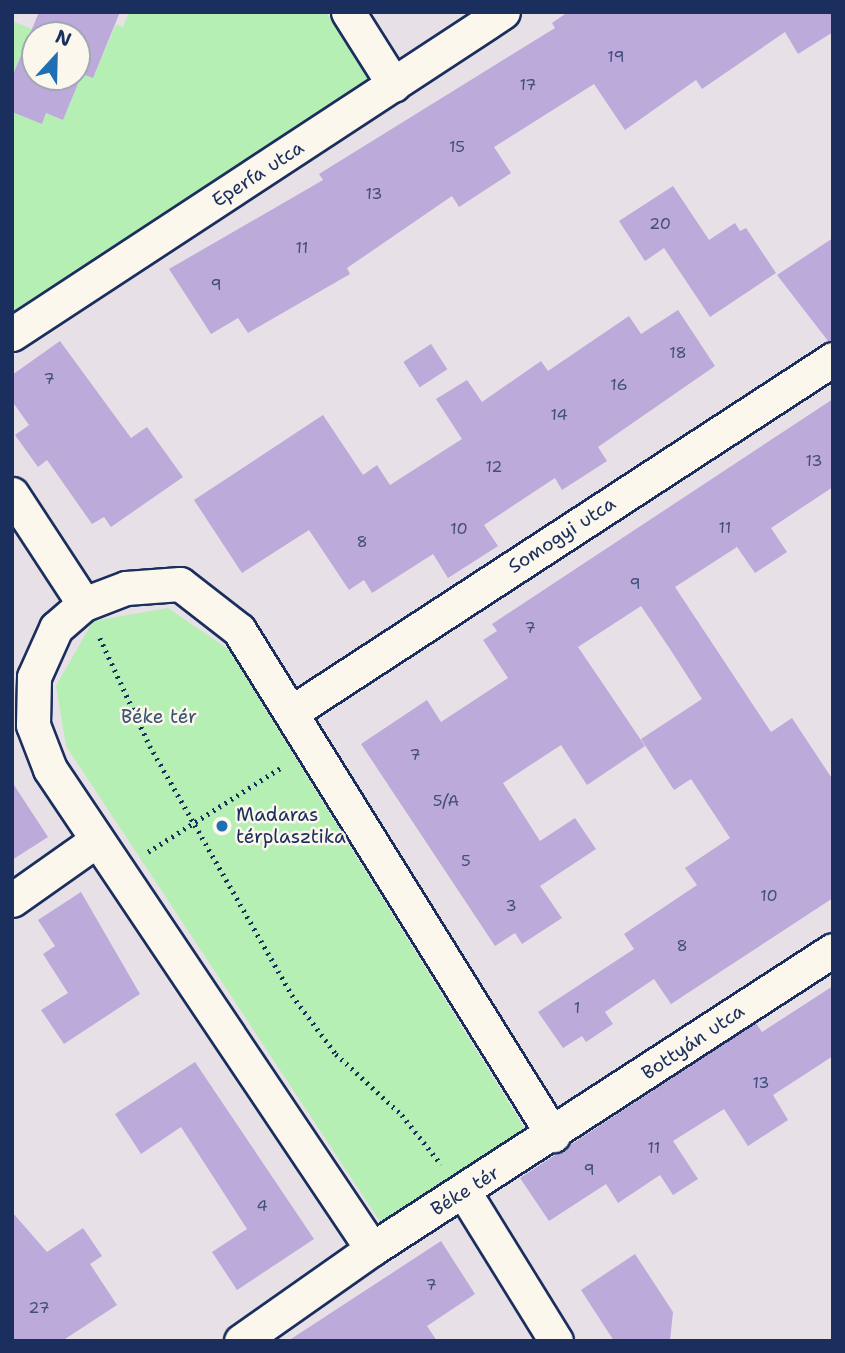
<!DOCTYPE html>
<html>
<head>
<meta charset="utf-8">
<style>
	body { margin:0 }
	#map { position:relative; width:845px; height:1353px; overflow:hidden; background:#e8e0e7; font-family:"Shantell Sans",sans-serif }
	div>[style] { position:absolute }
	.green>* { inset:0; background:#b6efb3 }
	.building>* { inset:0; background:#bcaada; transform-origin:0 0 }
	.path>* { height:4.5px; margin-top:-2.25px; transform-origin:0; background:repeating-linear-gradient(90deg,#1b2f5e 0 2px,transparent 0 7px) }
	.roads { filter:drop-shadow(2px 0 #1b2f5e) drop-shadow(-2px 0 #1b2f5e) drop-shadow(0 2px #1b2f5e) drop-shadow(0 -2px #1b2f5e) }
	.minor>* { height:33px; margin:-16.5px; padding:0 16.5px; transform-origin:16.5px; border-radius:16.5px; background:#fbf7ec }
	.dots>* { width:19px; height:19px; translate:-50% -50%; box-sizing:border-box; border:4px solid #fbf7ec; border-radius:50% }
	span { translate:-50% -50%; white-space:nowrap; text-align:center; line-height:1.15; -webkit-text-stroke:5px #fbf7ec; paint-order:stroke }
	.number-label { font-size:16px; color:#434e7d }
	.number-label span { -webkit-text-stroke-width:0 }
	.street-label { font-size:19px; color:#1b2f5e }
	.park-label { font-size:19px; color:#3a556f }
	.poi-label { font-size:19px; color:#1b2f5e }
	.left { translate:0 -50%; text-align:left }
	.frame { position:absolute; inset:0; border:14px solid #1b2f5e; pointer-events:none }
	.north { position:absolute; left:21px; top:21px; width:70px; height:70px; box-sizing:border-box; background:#fbf7ec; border:2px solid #a1a7b3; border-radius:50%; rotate:22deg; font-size:19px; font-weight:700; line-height:28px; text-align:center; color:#1b2f5e }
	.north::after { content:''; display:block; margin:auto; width:24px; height:32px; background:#1f6fb2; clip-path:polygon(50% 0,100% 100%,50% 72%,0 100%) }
</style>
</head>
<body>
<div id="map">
	<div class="green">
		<div style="clip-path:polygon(129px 12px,326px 12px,356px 59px,362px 56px,372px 81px,12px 316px,12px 99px,17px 114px,42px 124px,46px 113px,63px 120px,82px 74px,93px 78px,116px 24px,123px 27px)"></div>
		<div style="clip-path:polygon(12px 21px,32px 29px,12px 77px)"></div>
		<div style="clip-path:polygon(168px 608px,228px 649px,525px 1129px,381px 1223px,66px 746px,56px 686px,93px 621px)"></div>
	</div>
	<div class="building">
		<div style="clip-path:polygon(evenodd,39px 12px,120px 12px,93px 78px,82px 74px,63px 120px,46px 113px,42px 124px,12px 112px,12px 77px,39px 12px,35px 35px,77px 35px,77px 77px,35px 77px,35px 35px)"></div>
		<div style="clip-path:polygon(568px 12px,833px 12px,833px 32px,798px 54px,785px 32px,702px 89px,696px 80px,625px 130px,594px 84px,494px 147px,511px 173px,459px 207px,452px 196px,347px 268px,350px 274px,248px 333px,238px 318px,211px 334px,169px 269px,323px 180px,319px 174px,555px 28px,552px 23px)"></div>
		<div style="clip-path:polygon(673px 186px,709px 240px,735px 223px,740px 231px,746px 228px,776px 273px,710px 317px,664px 248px,645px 261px,619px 221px)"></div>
		<div style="clip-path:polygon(833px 238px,833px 340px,828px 341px,777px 275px)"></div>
		<div style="clip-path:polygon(678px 310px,715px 366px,598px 447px,607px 461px,562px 490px,555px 478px,484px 525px,498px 546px,448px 578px,433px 554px,372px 593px,364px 580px,349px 590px,309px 530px,242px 573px,194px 500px,323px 415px,363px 475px,377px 465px,390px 485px,462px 439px,436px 399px,467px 380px,482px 402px,541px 361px,548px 371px,629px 316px,641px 334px)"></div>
		<div style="clip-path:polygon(60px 341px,131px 438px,147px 427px,183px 477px,111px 527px,104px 517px,92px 524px,47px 460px,38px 467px,15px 435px,29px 425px,12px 401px,12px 375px)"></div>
		<div style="left:431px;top:344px;width:30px;height:33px;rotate:57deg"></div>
		<div style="clip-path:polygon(833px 399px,833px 487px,771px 528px,787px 552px,755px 573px,737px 547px,675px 587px,771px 732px,792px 718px,833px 780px,833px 898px,671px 1004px,654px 979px,605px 1012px,613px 1024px,586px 1042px,582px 1036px,563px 1048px,538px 1012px,634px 949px,624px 934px,697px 885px,685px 868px,730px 838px,691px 779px,674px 790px,641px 739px,702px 699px,670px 649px,641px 606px,578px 647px,645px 746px,587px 785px,561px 745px,503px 783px,540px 841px,575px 818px,596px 849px,540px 886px,562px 918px,522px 944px,515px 933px,495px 946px,361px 744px,427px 700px,441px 722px,508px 678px,483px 640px,497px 631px,492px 624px)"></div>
		<div style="clip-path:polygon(12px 782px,48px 837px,12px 860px)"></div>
		<div style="clip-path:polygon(81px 892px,140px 994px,64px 1044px,41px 1010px,68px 993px,43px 954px,55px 946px,38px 920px)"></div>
		<div style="clip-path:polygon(833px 986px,833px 1056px,773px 1095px,788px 1120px,748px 1146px,724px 1109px,673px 1141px,698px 1179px,673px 1195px,660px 1175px,618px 1203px,606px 1184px,549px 1221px,520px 1178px,756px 1023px,762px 1032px)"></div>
		<div style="clip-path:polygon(195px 1062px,314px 1239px,237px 1290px,212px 1252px,247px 1229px,181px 1127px,141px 1154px,115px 1114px)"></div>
		<div style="clip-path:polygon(12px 1212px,47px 1252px,83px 1228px,102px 1256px,90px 1264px,117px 1305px,62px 1341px,12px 1341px)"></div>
		<div style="clip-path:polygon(441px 1241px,475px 1294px,427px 1326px,437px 1341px,288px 1341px)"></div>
		<div style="clip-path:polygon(635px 1254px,673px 1312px,670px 1341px,614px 1341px,581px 1290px)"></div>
	</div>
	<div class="path">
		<div style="left:100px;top:638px;width:119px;rotate:65.2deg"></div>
		<div style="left:150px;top:746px;width:287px;rotate:60.3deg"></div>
		<div style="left:292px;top:995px;width:74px;rotate:53.3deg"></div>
		<div style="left:336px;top:1054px;width:90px;rotate:42.7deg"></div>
		<div style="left:402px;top:1115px;width:63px;rotate:51.5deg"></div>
		<div style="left:148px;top:852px;width:159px;rotate:-32.4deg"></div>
	</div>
	<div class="roads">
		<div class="minor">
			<div style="left:348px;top:12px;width:86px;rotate:57.8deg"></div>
			<div style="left:12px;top:334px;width:587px;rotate:-33.26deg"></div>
			<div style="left:12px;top:494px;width:131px;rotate:56.8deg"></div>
			<div style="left:292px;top:712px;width:646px;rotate:-33.12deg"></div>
			<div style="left:12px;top:900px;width:104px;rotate:-35.2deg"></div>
			<div style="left:464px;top:1192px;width:175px;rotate:58.3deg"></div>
			<div style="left:372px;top:1249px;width:578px;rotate:-123.86deg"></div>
			<div style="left:50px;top:769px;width:47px;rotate:-111.1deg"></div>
			<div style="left:33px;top:725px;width:48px;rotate:-88.8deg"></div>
			<div style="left:34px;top:677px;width:54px;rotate:-65.8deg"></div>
			<div style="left:56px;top:628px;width:37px;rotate:-41deg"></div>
			<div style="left:84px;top:604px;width:45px;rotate:-20.9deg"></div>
			<div style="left:126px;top:588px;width:54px;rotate:-4.2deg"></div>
			<div style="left:180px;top:584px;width:75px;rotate:37.9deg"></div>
			<div style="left:239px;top:630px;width:595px;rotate:58.13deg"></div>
			<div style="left:241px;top:1341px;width:160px;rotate:-35.1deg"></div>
			<div style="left:372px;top:1249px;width:549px;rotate:-32.97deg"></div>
		</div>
	</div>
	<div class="dots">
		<div style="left:222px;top:826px;background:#1f6fb2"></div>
	</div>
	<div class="number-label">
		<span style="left:616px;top:57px">19</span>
		<span style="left:528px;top:85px">17</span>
		<span style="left:457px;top:147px">15</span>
		<span style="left:374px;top:194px">13</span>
		<span style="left:660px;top:224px">20</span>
		<span style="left:302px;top:248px">11</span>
		<span style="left:216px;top:285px">9</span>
		<span style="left:678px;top:353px">18</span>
		<span style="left:49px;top:379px">7</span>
		<span style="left:619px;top:385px">16</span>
		<span style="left:559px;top:415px">14</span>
		<span style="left:814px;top:461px">13</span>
		<span style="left:494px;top:467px">12</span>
		<span style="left:725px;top:528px">11</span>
		<span style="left:459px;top:529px">10</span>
		<span style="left:362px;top:542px">8</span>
		<span style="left:635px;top:584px">9</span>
		<span style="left:530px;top:628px">7</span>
		<span style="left:415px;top:755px">7</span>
		<span style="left:446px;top:801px">5/A</span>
		<span style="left:466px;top:861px">5</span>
		<span style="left:769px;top:896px">10</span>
		<span style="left:511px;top:906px">3</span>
		<span style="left:682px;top:946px">8</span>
		<span style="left:577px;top:1008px">1</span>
		<span style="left:761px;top:1083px">13</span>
		<span style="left:654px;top:1148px">11</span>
		<span style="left:589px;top:1170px">9</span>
		<span style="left:262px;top:1206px">4</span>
		<span style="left:431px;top:1285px">7</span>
		<span style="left:39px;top:1308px">27</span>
	</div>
	<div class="street-label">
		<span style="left:258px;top:174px;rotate:-33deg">Eperfa utca</span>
		<span style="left:562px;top:535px;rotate:-33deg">Somogyi utca</span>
		<span style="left:693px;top:1042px;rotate:-34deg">Bottyán utca</span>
		<span style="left:465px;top:1191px;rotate:-32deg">Béke tér</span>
	</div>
	<div class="park-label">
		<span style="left:159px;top:717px">Béke tér</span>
	</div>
	<div class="poi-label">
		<span class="left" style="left:236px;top:826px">Madaras<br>térplasztika</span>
	</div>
	<div class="frame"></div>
	<div class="north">N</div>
</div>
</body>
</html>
